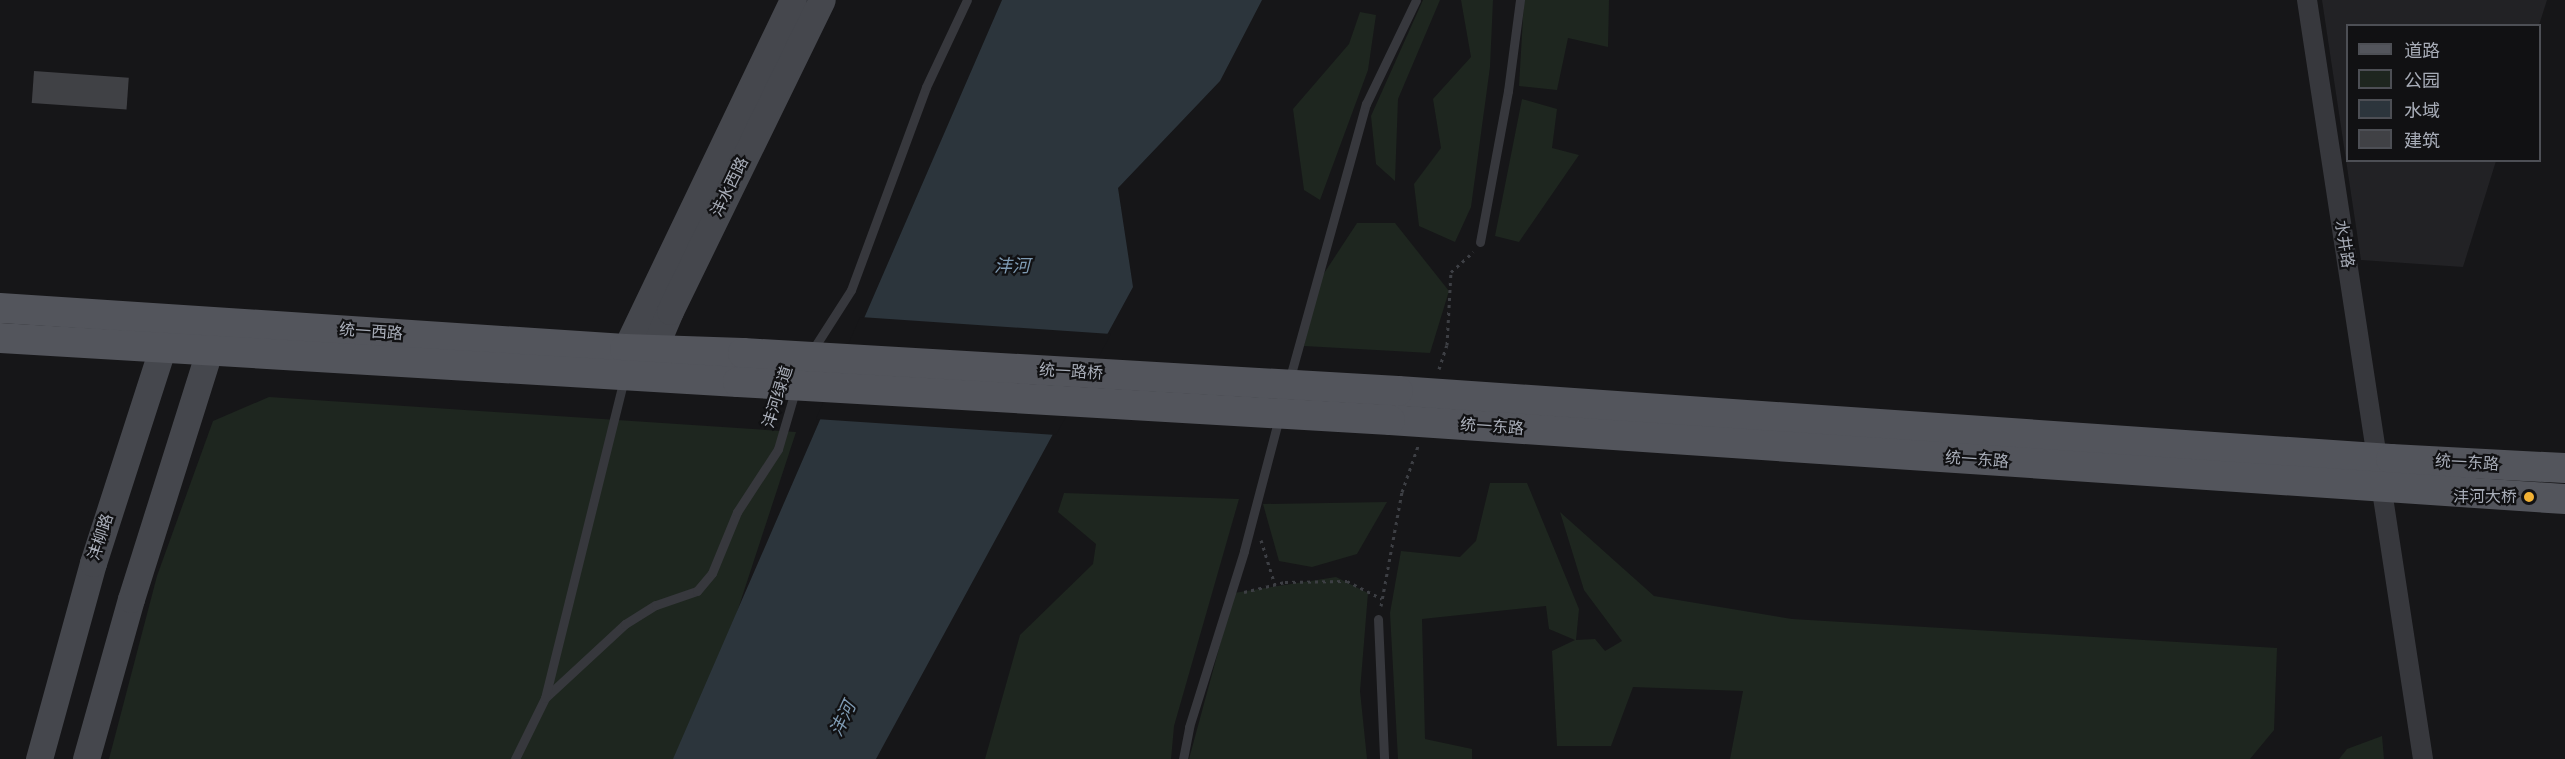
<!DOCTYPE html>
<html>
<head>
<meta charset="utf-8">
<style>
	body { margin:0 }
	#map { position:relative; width:2565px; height:759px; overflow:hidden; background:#161618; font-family:"Varela Round","Noto Sans SC",sans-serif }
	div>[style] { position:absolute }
	.built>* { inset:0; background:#222225 }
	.green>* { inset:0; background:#1e261f }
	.water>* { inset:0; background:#2c353c }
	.pier>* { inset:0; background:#161618 }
	.building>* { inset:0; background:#404145; transform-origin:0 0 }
	.path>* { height:3px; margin-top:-1.5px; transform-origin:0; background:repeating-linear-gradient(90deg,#3d3f44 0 3px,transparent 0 7.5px) }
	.lane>* { height:9px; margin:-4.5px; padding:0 4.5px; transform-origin:4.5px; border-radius:4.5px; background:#37383d }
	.street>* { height:20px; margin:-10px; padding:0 10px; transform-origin:10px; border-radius:10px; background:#37383d }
	.secondary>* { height:27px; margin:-13.5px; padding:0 13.5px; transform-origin:13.5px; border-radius:13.5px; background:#45474d }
	.primary>* { height:30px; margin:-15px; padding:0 15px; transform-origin:15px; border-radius:15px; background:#53555c }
	.primary-bridge>* { height:30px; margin:-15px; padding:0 15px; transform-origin:15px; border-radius:15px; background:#53555c }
	.dots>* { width:16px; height:16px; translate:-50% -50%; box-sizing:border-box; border:3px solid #111113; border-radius:50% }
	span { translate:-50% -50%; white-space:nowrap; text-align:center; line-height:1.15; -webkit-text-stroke:4.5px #111113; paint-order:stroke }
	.street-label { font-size:16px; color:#a8adb8 }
	.poi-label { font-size:16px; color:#a8adb8 }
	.right { translate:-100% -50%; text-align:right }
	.water-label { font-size:18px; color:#7f9bb3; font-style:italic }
	.legend { position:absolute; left:2346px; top:24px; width:195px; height:138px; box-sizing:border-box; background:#111113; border:2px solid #4d4f55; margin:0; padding:8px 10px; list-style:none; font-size:18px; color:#a8adb8 }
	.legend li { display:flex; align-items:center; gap:12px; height:30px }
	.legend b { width:30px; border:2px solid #4d4f55 }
</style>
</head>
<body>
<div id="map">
	<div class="built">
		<div style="clip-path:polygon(2322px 0,2547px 0,2539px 25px,2348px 26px,2348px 160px,2496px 161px,2463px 267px,2361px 260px)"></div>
	</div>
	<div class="green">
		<div style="clip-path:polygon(1423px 0,1440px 0,1398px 99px,1395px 181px,1376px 164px,1371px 116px)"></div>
		<div style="clip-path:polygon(1461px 0,1493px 0,1490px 67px,1471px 207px,1455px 242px,1419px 226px,1414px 184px,1441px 148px,1433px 99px,1471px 57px)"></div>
		<div style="clip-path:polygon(1524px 0,1609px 0,1608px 47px,1568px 38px,1557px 90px,1519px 86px)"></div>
		<div style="clip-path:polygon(1360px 12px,1376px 15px,1368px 70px,1320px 200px,1304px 190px,1293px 109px,1349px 44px)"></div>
		<div style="clip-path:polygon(1522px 99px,1557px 109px,1552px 148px,1579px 155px,1519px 242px,1495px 236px)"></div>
		<div style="clip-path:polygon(1357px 223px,1395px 223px,1449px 291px,1430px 353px,1304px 346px,1317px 284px)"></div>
		<div style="clip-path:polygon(269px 397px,796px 432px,689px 759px,109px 759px,157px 576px,213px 421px)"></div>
		<div style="clip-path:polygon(1490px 483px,1527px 483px,1579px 609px,1576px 640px,1595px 639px,1605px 651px,1622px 641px,1584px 590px,1560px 512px,1654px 596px,1792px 619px,2277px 648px,2274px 730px,2250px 759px,1730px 759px,1743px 691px,1633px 687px,1611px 746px,1557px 746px,1552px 651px,1575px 640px,1549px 629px,1546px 606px,1422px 619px,1425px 739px,1472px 749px,1472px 759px,1398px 759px,1390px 613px,1401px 551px,1460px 557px,1476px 541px)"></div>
		<div style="clip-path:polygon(1064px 493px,1239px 499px,1174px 726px,1171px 759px,985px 759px,1020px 635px,1093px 564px,1096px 544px,1058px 512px)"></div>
		<div style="clip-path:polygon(1387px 502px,1357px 554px,1312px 567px,1279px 561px,1263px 504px)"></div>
		<div style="clip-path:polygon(1336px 577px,1368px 593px,1360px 691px,1367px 759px,1189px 759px,1234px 593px)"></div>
		<div style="clip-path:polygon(2382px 736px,2384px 759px,2339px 759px,2347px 749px)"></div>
	</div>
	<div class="water">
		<div style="clip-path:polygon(1002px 0,1262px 0,1220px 81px,1118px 188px,1133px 287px,876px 759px,673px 759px)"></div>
	</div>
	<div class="pier">
		<div style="clip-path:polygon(860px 317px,1111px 334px,1056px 435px,816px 419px)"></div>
	</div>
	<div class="building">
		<div style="left:34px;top:71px;width:95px;height:32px;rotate:4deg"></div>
	</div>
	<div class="path">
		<div style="left:1439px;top:369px;width:25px;rotate:-72deg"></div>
		<div style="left:1447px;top:345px;width:73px;rotate:-86.9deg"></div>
		<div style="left:1451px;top:272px;width:30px;rotate:-42deg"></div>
		<div style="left:1261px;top:540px;width:47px;rotate:72.7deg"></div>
		<div style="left:1244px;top:592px;width:42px;rotate:-13.7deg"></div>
		<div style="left:1285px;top:582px;width:62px;rotate:-0.9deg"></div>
		<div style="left:1347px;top:581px;width:39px;rotate:27deg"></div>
		<div style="left:1381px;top:606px;width:116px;rotate:-79.6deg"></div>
		<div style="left:1402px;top:492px;width:49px;rotate:-70.8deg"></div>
	</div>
	<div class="lane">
		<div style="left:1480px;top:242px;width:154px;rotate:-79.5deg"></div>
		<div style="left:1508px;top:91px;width:92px;rotate:-82.5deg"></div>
		<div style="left:812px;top:351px;width:72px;rotate:-57.4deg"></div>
		<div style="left:851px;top:290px;width:216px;rotate:-69.7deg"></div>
		<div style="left:926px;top:87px;width:96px;rotate:-64.8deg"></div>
		<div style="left:1289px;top:381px;width:288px;rotate:-74.5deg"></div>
		<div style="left:1366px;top:104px;width:115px;rotate:-64.3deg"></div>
		<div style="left:1378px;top:619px;width:140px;rotate:87.5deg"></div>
		<div style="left:545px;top:698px;width:109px;rotate:-42.8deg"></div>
		<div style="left:625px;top:624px;width:36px;rotate:-32deg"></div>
		<div style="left:656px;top:605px;width:43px;rotate:-18.9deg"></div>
		<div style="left:697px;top:591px;width:23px;rotate:-50deg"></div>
		<div style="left:712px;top:573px;width:66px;rotate:-67.7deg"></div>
		<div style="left:737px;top:512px;width:75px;rotate:-56.9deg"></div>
		<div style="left:778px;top:449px;width:60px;rotate:-73.7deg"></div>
		<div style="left:515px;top:759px;width:68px;rotate:-63.8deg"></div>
		<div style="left:545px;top:698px;width:329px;rotate:-76.1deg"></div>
		<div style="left:1183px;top:759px;width:33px;rotate:-79deg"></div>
		<div style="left:1189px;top:727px;width:184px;rotate:-72.6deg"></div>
		<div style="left:1244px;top:551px;width:138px;rotate:-75.3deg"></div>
	</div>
	<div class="street">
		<div style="left:2307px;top:0;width:768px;rotate:81.31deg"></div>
	</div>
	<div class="secondary">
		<div style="left:617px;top:367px;width:407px;rotate:-64.4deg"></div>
		<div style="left:645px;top:370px;width:64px;rotate:-67deg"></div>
		<div style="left:670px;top:311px;width:346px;rotate:-64deg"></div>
		<div style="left:39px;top:759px;width:203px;rotate:-74.6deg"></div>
		<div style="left:93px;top:563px;width:247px;rotate:-72.1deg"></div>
		<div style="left:86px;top:759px;width:166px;rotate:-74.3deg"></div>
		<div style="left:131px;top:599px;width:282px;rotate:-72.5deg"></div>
	</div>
	<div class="primary">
		<div style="left:0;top:308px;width:626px;rotate:3.75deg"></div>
		<div style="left:625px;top:349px;width:118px;rotate:1.9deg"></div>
		<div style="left:0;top:338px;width:739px;rotate:3.41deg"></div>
		<div style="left:1398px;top:391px;width:995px;rotate:3.92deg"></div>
		<div style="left:2391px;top:459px;width:174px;rotate:3deg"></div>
		<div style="left:1390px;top:420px;width:1178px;rotate:3.85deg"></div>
	</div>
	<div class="primary-bridge">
		<div style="left:743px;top:353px;width:656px;rotate:3.32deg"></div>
		<div style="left:738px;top:382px;width:653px;rotate:3.34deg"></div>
	</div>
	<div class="dots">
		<div style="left:2529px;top:497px;background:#f2b134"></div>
	</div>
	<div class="street-label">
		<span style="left:730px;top:187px;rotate:-64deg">沣水西路</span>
		<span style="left:2344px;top:244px;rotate:81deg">水井路</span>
		<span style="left:371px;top:332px;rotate:4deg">统一西路</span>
		<span style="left:1071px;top:372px;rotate:3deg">统一路桥</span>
		<span style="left:778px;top:397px;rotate:-72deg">沣河绿道</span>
		<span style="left:1492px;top:427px;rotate:4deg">统一东路</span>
		<span style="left:1977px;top:460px;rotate:4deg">统一东路</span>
		<span style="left:2467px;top:463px;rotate:3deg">统一东路</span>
		<span style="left:101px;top:537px;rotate:-72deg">沣柳路</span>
	</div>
	<div class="poi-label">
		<span class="right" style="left:2517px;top:497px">沣河大桥</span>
	</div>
	<div class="water-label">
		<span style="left:1012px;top:266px">沣河</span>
		<span style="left:843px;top:719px;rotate:-65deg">沣河</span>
	</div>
	<ul class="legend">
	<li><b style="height:8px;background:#53555c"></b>道路</li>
	<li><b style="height:16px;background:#1e261f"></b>公园</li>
	<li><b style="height:16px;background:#2c353c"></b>水域</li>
	<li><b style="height:16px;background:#404145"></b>建筑</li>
	</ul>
</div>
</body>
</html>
